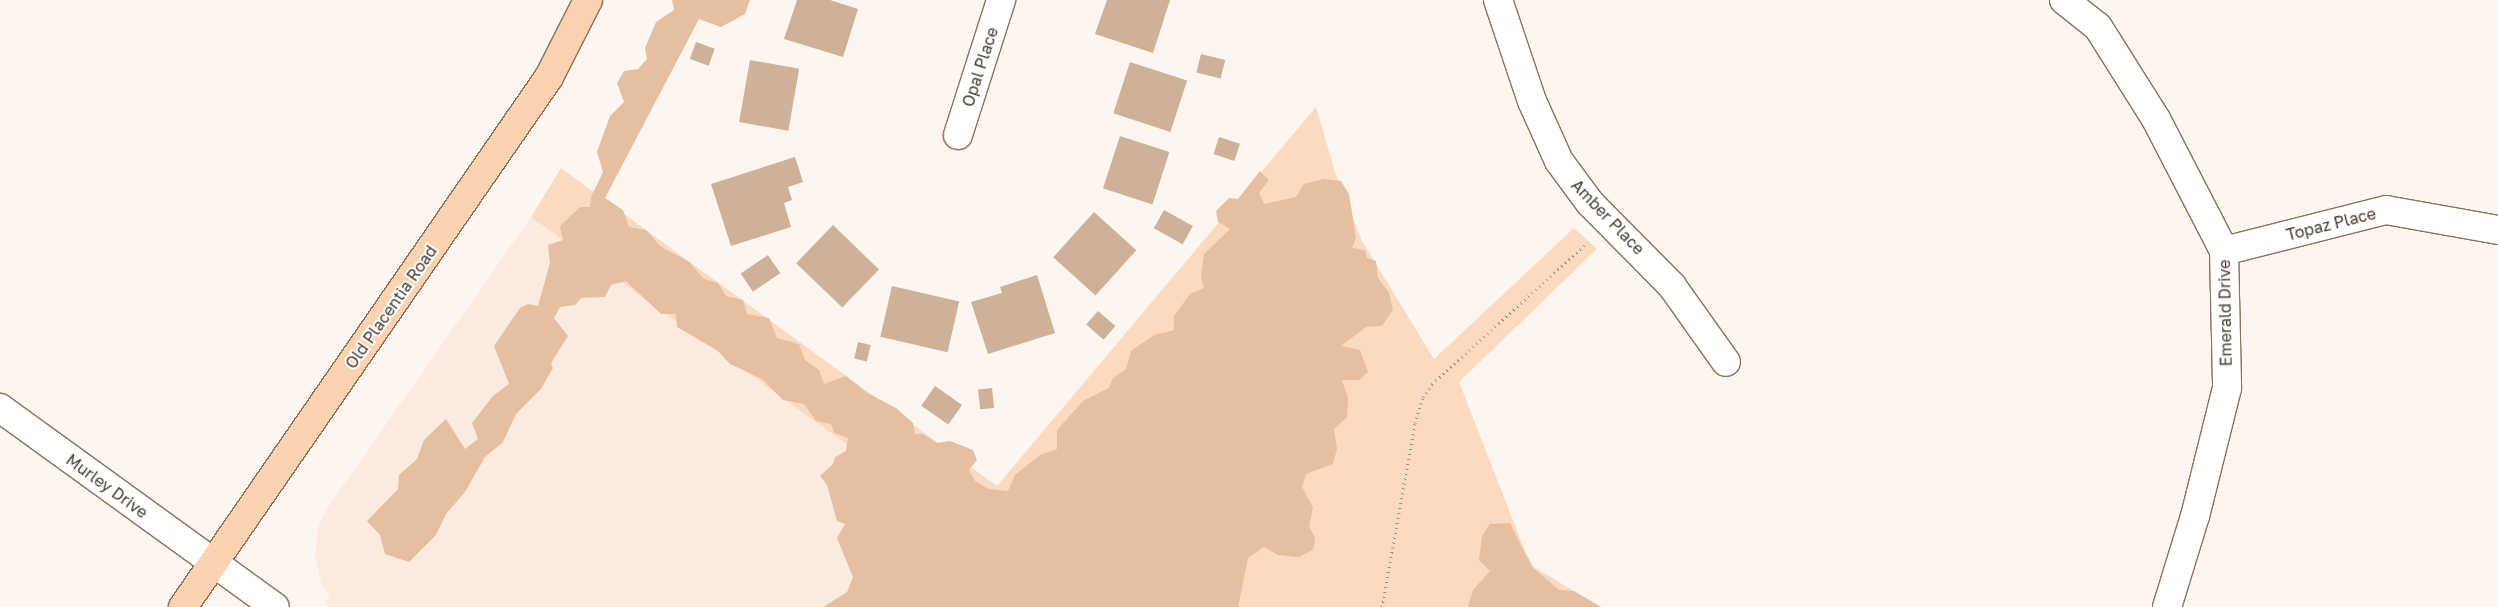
<!DOCTYPE html>
<html>
<head>
<meta charset="utf-8">
<style>
	body { margin:0 }
	#map { position:relative; width:2498px; height:607px; overflow:hidden; background:#fcf5f0; font-family:"Golos Text",sans-serif }
	div>[style] { position:absolute }
	.built>* { inset:0; background:#faebde }
	.green>* { inset:0; background:#fbdabf }
	.forest>* { inset:0; background:#e5bf9f }
	.building>* { inset:0; background:#cfb197; transform-origin:0 0 }
	.path>* { height:3px; margin-top:-1.5px; transform-origin:0; background:repeating-linear-gradient(90deg,#9c918a 0 1px,transparent 0 5px) }
	.roads { filter:drop-shadow(1px 0 #8d7159) drop-shadow(-1px 0 #8d7159) drop-shadow(0 1px #8d7159) drop-shadow(0 -1px #8d7159) }
	.minor>* { height:28px; margin:-14px; padding:0 14px; transform-origin:14px; border-radius:14px; background:#fff }
	.major>* { height:28px; margin:-14px; padding:0 14px; transform-origin:14px; border-radius:14px; background:#fbd3b0 }
	span { translate:-50% -50%; white-space:nowrap; text-align:center; line-height:1.15; -webkit-text-stroke:4px #fff; paint-order:stroke }
	.street-label { font-size:16px; color:#45382e }
</style>
</head>
<body>
<div id="map">
	<div class="built">
		<div style="clip-path:polygon(531px 217px,970px 532px,924px 607px,329px 607px,325px 602px,330px 597px,322px 586px,315px 555px,319px 524px,326px 510px)"></div>
	</div>
	<div class="green">
		<div style="clip-path:polygon(1316px 107px,1335px 172px,1362px 241px,1434px 359px,1574px 228px,1597px 249px,1459px 382px,1525px 551px,1534px 567px,1600px 607px,924px 607px,969px 532px,531px 217px,561px 168px,997px 486px)"></div>
	</div>
	<div class="forest">
		<div style="clip-path:polygon(672px 0,750px 0,745px 14px,721px 27px,699px 19px,605px 198px,623px 210px,629px 227px,646px 230px,660px 246px,689px 262px,704px 279px,718px 283px,726px 296px,743px 300px,747px 314px,769px 318px,777px 338px,799px 344px,805px 360px,819px 370px,824px 384px,846px 376px,867px 393px,896px 408px,913px 423px,915px 434px,923px 434px,937px 443px,950px 441px,973px 450px,977px 460px,969px 470px,975px 481px,989px 489px,1008px 491px,1015px 475px,1040px 455px,1057px 449px,1057px 430px,1083px 401px,1109px 388px,1113px 378px,1126px 369px,1131px 351px,1154px 335px,1174px 330px,1174px 316px,1190px 294px,1204px 288px,1201px 277px,1204px 254px,1230px 229px,1218px 222px,1216px 211px,1229px 198px,1238px 199px,1260px 171px,1269px 180px,1259px 193px,1264px 204px,1296px 197px,1304px 184px,1324px 179px,1341px 181px,1349px 194px,1356px 238px,1352px 248px,1365px 250px,1367px 258px,1376px 261px,1378px 278px,1389px 293px,1393px 310px,1382px 326px,1366px 327px,1341px 346px,1360px 350px,1368px 372px,1359px 380px,1342px 380px,1348px 398px,1347px 417px,1334px 429px,1337px 449px,1333px 464px,1306px 474px,1302px 487px,1313px 508px,1309px 526px,1315px 538px,1313px 550px,1299px 557px,1278px 555px,1264px 547px,1248px 558px,1238px 607px,823px 607px,847px 592px,853px 577px,837px 538px,845px 524px,837px 521px,827px 485px,820px 476px,833px 464px,835px 457px,846px 451px,848px 438px,834px 433px,831px 424px,816px 421px,804px 404px,783px 400px,762px 379px,730px 364px,718px 351px,677px 327px,676px 314px,661px 314px,626px 281px,611px 285px,605px 297px,581px 298px,575px 305px,560px 307px,554px 318px,568px 336px,551px 363px,553px 368px,541px 389px,516px 414px,503px 442px,485px 457px,465px 492px,446px 514px,436px 535px,409px 562px,385px 554px,380px 535px,367px 521px,398px 489px,399px 475px,417px 459px,424px 440px,446px 419px,465px 449px,478px 439px,472px 423px,493px 396px,509px 384px,494px 346px,520px 308px,528px 304px,538px 306px,550px 263px,548px 245px,563px 240px,560px 226px,580px 207px,590px 207px,591px 197px,603px 172px,597px 152px,610px 116px,624px 102px,617px 83px,624px 71px,638px 69px,647px 59px,645px 48px,656px 22px,674px 10px)"></div>
		<div style="clip-path:polygon(1510px 523px,1532px 567px,1559px 590px,1574px 591px,1601px 607px,1468px 607px,1473px 590px,1490px 571px,1479px 560px,1482px 536px,1490px 524px)"></div>
	</div>
	<div class="building">
		<div style="clip-path:polygon(797px 0,830px 0,858px 9px,843px 57px,784px 39px)"></div>
		<div style="clip-path:polygon(1107px 0,1170px 0,1153px 53px,1095px 34px)"></div>
		<div style="left:696px;top:42px;width:20px;height:18px;rotate:20deg"></div>
		<div style="left:1201px;top:54px;width:25px;height:19px;rotate:14deg"></div>
		<div style="left:750px;top:60px;width:50px;height:63px;rotate:10deg"></div>
		<div style="left:1130px;top:62px;width:60px;height:54px;rotate:18deg"></div>
		<div style="left:1120px;top:136px;width:52px;height:55px;rotate:18deg"></div>
		<div style="left:1219px;top:137px;width:22px;height:18px;rotate:18deg"></div>
		<div style="clip-path:polygon(795px 157px,803px 182px,788px 187px,792px 200px,784px 203px,791px 227px,731px 246px,711px 184px)"></div>
		<div style="left:1164px;top:210px;width:33px;height:21px;rotate:29deg"></div>
		<div style="left:1094px;top:212px;width:57px;height:61px;rotate:42deg"></div>
		<div style="left:833px;top:225px;width:64px;height:53px;rotate:44deg"></div>
		<div style="left:768px;top:255px;width:22px;height:33px;rotate:56deg"></div>
		<div style="clip-path:polygon(1037px 275px,1055px 333px,988px 354px,971px 302px,1002px 293px,1000px 287px)"></div>
		<div style="left:892px;top:286px;width:69px;height:52px;rotate:13deg"></div>
		<div style="left:1098px;top:311px;width:23px;height:18px;rotate:41deg"></div>
		<div style="left:858px;top:342px;width:13px;height:17px;rotate:13deg"></div>
		<div style="left:935px;top:386px;width:33px;height:24px;rotate:35deg"></div>
		<div style="left:992px;top:388px;width:20px;height:14px;rotate:84deg"></div>
	</div>
	<div class="path">
		<div style="left:1382px;top:607px;width:187px;rotate:-79.8deg"></div>
		<div style="left:1415px;top:423px;width:27px;rotate:-73deg"></div>
		<div style="left:1423px;top:397px;width:16px;rotate:-55deg"></div>
		<div style="left:1432px;top:384px;width:207px;rotate:-42.3deg"></div>
	</div>
	<div class="roads">
		<div class="minor">
			<div style="left:1498px;top:0;width:107px;rotate:71.4deg"></div>
			<div style="left:1532px;top:101px;width:66px;rotate:65.8deg"></div>
			<div style="left:1559px;top:161px;width:52px;rotate:53.6deg"></div>
			<div style="left:1590px;top:203px;width:117px;rotate:45.3deg"></div>
			<div style="left:1672px;top:286px;width:93px;rotate:54.6deg"></div>
			<div style="left:2064px;top:0;width:43px;rotate:38.5deg"></div>
			<div style="left:2098px;top:27px;width:109px;rotate:57.8deg"></div>
			<div style="left:2156px;top:119px;width:148px;rotate:62.7deg"></div>
			<div style="left:2224px;top:251px;width:137px;rotate:88.7deg"></div>
			<div style="left:2227px;top:388px;width:132px;rotate:104deg"></div>
			<div style="left:2195px;top:516px;width:95px;rotate:107.1deg"></div>
			<div style="left:958px;top:135px;width:142px;rotate:-72.3deg"></div>
			<div style="left:2224px;top:251px;width:167px;rotate:-14.2deg"></div>
			<div style="left:2386px;top:210px;width:114px;rotate:10.1deg"></div>
			<div style="left:0;top:408px;width:339px;rotate:35.9deg"></div>
		</div>
		<div class="major">
			<div style="left:183px;top:607px;width:644px;rotate:-55.37deg"></div>
			<div style="left:549px;top:77px;width:86px;rotate:-63.1deg"></div>
		</div>
	</div>
	<div class="street-label">
		<span style="left:980px;top:67px;rotate:-72deg">Opal Place</span>
		<span style="left:1608px;top:217px;rotate:46deg">Amber Place</span>
		<span style="left:2331px;top:224px;rotate:-14deg">Topaz Place</span>
		<span style="left:391px;top:307px;rotate:-55deg">Old Placentia Road</span>
		<span style="left:2225px;top:313px;rotate:-91deg">Emerald Drive</span>
		<span style="left:107px;top:486px;rotate:36deg">Murley Drive</span>
	</div>
</div>
</body>
</html>
